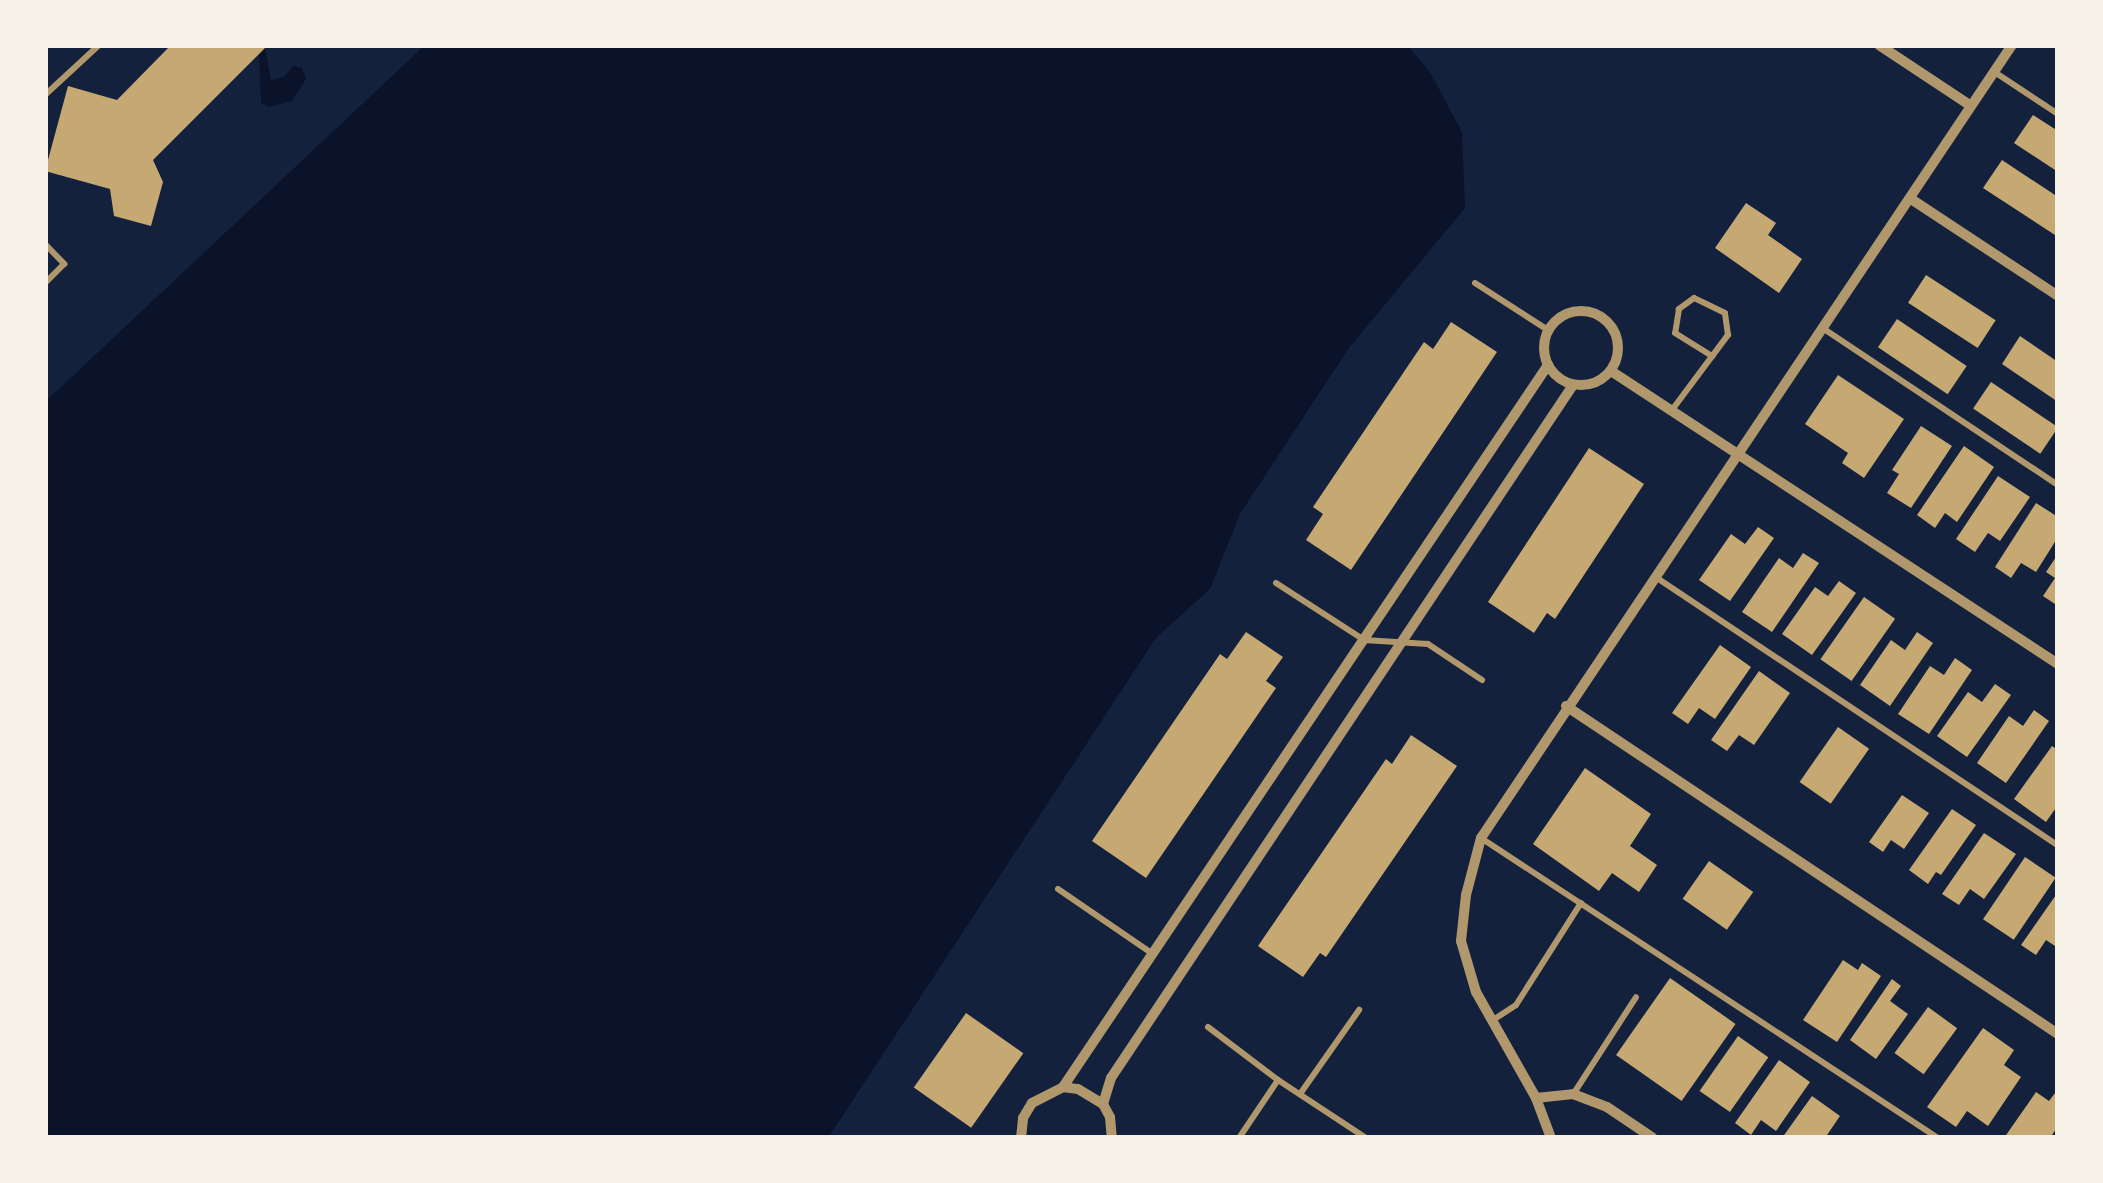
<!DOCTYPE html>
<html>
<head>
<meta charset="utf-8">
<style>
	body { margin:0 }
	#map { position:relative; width:2103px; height:1183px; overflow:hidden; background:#14213d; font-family:"Alegreya Sans",sans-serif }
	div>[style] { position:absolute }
	.water>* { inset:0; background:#0b132b }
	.building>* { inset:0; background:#c6a872; transform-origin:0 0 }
	.service>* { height:6px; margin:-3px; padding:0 3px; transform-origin:3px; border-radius:3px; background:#b1986c }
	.minor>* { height:10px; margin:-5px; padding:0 5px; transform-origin:5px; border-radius:5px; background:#b1986c }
	.minor>.ring { margin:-5px; padding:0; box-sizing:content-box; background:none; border:10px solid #b1986c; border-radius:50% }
	span { translate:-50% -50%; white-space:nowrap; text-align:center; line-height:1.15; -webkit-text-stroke:8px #f6f1e7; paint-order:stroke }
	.frame { position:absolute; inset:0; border:48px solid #f6f1e7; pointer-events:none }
</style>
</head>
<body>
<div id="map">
	<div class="water">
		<div style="clip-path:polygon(425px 45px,1407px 45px,1430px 72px,1462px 132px,1465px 208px,1349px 348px,1240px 514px,1210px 589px,1156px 638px,828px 1138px,45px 1138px,45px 402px)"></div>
		<div style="clip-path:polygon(265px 48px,271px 80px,284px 77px,293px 66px,302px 68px,306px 79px,292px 101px,269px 107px,261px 103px,259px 54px)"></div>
	</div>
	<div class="building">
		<div style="clip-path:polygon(171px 45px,268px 45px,153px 160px,163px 182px,151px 226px,114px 216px,110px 189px,45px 171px,68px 86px,117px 100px)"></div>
		<div style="clip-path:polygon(2033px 115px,2058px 131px,2058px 172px,2014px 143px)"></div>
		<div style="clip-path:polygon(2002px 160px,2058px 197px,2058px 237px,1983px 188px)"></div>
		<div style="clip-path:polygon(1746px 203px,1776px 223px,1768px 235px,1802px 259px,1779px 293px,1715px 248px)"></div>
		<div style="left:1926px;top:275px;width:83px;height:33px;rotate:33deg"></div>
		<div style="left:1897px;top:319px;width:84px;height:34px;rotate:34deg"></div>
		<div style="clip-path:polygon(1451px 322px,1497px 352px,1351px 570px,1306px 540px,1323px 514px,1313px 507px,1424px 342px,1433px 349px)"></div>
		<div style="clip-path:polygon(2020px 336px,2058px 362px,2058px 402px,2002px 364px)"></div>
		<div style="clip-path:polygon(1838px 375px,1904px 419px,1864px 478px,1842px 463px,1848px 453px,1805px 424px)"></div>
		<div style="left:1991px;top:382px;width:81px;height:32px;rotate:34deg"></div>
		<div style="clip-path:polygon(1921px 426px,1952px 446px,1911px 508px,1887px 493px,1899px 474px,1892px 470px)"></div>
		<div style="clip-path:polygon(1964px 446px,1994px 467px,1957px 522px,1945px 513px,1935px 528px,1917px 515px)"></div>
		<div style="clip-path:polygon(1589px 448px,1644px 484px,1555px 619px,1547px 613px,1534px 633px,1488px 602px)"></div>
		<div style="clip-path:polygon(1998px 476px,2030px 497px,2000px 541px,1988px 533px,1975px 552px,1956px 539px)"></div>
		<div style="clip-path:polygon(2036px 503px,2058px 517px,2058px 537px,2036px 572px,2021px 563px,2011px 578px,1995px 567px)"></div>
		<div style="clip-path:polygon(1758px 527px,1774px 538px,1730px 601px,1699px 580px,1731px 534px,1745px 544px)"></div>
		<div style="clip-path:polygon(1803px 553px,1819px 563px,1772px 632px,1742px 612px,1779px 558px,1793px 568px)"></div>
		<div style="clip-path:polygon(2058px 554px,2058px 606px,2043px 596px,2055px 578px,2046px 572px)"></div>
		<div style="clip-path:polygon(1839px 581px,1856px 593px,1812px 655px,1782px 634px,1815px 587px,1828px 596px)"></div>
		<div style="left:1864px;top:597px;width:38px;height:76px;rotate:35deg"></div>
		<div style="clip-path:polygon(1246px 632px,1283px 657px,1266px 681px,1276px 688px,1146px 878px,1092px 841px,1220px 654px,1227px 659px)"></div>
		<div style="clip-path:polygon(1917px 632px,1933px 643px,1890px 706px,1860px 685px,1891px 640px,1905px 650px)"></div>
		<div style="clip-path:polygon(1720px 645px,1751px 667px,1715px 719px,1699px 708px,1688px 724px,1672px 713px)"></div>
		<div style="clip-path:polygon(1955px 658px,1972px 670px,1929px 734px,1898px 714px,1930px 666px,1944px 675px)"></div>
		<div style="clip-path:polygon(1759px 671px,1790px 693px,1754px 745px,1739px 735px,1727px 751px,1711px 740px)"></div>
		<div style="clip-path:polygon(1995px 684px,2011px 695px,1967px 757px,1937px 736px,1968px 692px,1982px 702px)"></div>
		<div style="clip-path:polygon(2034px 710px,2049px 721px,2006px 783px,1977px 763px,2009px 716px,2023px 726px)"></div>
		<div style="left:1838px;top:727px;width:38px;height:67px;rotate:35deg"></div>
		<div style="clip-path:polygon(1411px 735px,1457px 766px,1326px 957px,1320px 953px,1303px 977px,1258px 946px,1386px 759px,1392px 764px)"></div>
		<div style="clip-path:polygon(2052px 746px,2058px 750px,2058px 805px,2046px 822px,2014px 799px)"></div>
		<div style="clip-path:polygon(1585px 768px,1651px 814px,1630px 846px,1657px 865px,1639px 892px,1612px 873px,1599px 891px,1533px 844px)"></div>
		<div style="clip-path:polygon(1902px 795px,1929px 813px,1904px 849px,1891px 840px,1883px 852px,1869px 842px)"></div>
		<div style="clip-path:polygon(1952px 809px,1976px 825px,1941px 875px,1936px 872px,1928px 884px,1909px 870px)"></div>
		<div style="clip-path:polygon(1984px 833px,2016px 854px,1984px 899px,1970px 889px,1959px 905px,1942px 894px)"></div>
		<div style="left:2025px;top:857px;width:37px;height:75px;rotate:34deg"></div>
		<div style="left:1709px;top:861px;width:54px;height:46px;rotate:35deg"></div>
		<div style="clip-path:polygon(2058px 892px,2058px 948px,2046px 940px,2036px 955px,2021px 945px)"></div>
		<div style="clip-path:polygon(1843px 960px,1858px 970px,1862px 963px,1881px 976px,1837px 1042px,1803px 1020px)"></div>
		<div style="left:1670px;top:978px;width:80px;height:94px;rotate:35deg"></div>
		<div style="clip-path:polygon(1892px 979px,1901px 986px,1890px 1001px,1908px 1014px,1876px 1059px,1850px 1040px)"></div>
		<div style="left:1928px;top:1007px;width:36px;height:57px;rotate:36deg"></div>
		<div style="left:966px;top:1013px;width:70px;height:91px;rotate:35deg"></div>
		<div style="clip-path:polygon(1983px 1028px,2014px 1050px,2004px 1065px,2021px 1077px,1988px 1126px,1967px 1111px,1956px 1127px,1927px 1107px)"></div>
		<div style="left:1738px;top:1036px;width:37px;height:67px;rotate:35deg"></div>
		<div style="clip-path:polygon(1779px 1060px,1810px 1082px,1776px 1131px,1761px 1120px,1751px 1135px,1735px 1123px)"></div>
		<div style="clip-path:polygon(2058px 1089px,2058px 1126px,2050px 1138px,2004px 1138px,2036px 1092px,2049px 1101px)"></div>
		<div style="clip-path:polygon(1812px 1096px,1840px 1116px,1825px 1138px,1782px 1138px)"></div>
	</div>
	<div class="service">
		<div style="left:1993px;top:71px;width:78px;rotate:33.5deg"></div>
		<div style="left:45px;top:95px;width:74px;rotate:-42.8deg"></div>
		<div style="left:45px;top:244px;width:28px;rotate:46deg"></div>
		<div style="left:64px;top:264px;width:27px;rotate:135deg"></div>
		<div style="left:1475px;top:283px;width:87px;rotate:32.8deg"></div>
		<div style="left:1824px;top:329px;width:281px;rotate:33.7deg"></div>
		<div style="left:1672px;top:410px;width:94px;rotate:-53.3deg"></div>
		<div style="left:1728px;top:335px;width:22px;rotate:-98deg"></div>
		<div style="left:1725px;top:313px;width:34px;rotate:-154deg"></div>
		<div style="left:1694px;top:298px;width:19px;rotate:144deg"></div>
		<div style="left:1679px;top:309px;width:24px;rotate:99deg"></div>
		<div style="left:1675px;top:333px;width:44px;rotate:31.9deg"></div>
		<div style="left:1657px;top:578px;width:482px;rotate:33.7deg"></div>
		<div style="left:1276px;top:583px;width:105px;rotate:32.9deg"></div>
		<div style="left:1364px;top:640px;width:64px;rotate:3.6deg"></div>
		<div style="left:1428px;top:644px;width:65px;rotate:33.7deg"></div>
		<div style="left:1481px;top:838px;width:547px;rotate:33.28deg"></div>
		<div style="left:1058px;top:889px;width:115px;rotate:34.4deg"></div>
		<div style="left:1493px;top:1020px;width:27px;rotate:-33deg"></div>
		<div style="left:1516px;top:1005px;width:121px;rotate:-57.5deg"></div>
		<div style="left:1208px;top:1027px;width:88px;rotate:37.1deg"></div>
		<div style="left:1574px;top:1093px;width:114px;rotate:-57.1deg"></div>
		<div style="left:1300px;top:1094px;width:103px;rotate:-54.9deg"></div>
		<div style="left:1239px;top:1138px;width:70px;rotate:-56.1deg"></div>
		<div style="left:1278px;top:1080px;width:105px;rotate:33.4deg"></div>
	</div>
	<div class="minor">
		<div style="left:1879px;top:45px;width:110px;rotate:33.5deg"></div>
		<div style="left:1911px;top:199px;width:176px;rotate:33.4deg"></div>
		<div class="ring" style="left:1544px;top:311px;width:64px;height:64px"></div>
		<div style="left:1611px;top:371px;width:534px;rotate:33.24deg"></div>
		<div style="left:1566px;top:706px;width:591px;rotate:33.69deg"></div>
		<div style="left:1063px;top:1087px;width:870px;rotate:-56.11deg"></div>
		<div style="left:1536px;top:1098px;width:37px;rotate:-6deg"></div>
		<div style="left:1573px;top:1094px;width:36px;rotate:21deg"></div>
		<div style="left:1607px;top:1107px;width:55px;rotate:34deg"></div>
		<div style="left:1103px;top:1104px;width:27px;rotate:-73deg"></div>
		<div style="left:1111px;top:1078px;width:833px;rotate:-56.31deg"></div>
		<div style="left:1021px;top:1138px;width:20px;rotate:-84deg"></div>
		<div style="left:1023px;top:1118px;width:17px;rotate:-59deg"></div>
		<div style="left:1032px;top:1103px;width:35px;rotate:-27deg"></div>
		<div style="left:1063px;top:1087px;width:15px;rotate:8deg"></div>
		<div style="left:1078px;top:1089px;width:29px;rotate:31deg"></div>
		<div style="left:1103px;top:1104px;width:15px;rotate:62deg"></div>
		<div style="left:1110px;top:1117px;width:21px;rotate:85deg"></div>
		<div style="left:1551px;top:1138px;width:43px;rotate:-110.6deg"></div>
		<div style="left:1536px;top:1098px;width:122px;rotate:-119.5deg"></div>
		<div style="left:1476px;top:992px;width:53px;rotate:-106.4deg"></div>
		<div style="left:1461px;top:941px;width:46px;rotate:-83.8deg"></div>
		<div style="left:1466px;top:895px;width:59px;rotate:-75.3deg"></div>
		<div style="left:1481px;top:838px;width:954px;rotate:-56.19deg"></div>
	</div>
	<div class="frame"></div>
</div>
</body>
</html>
